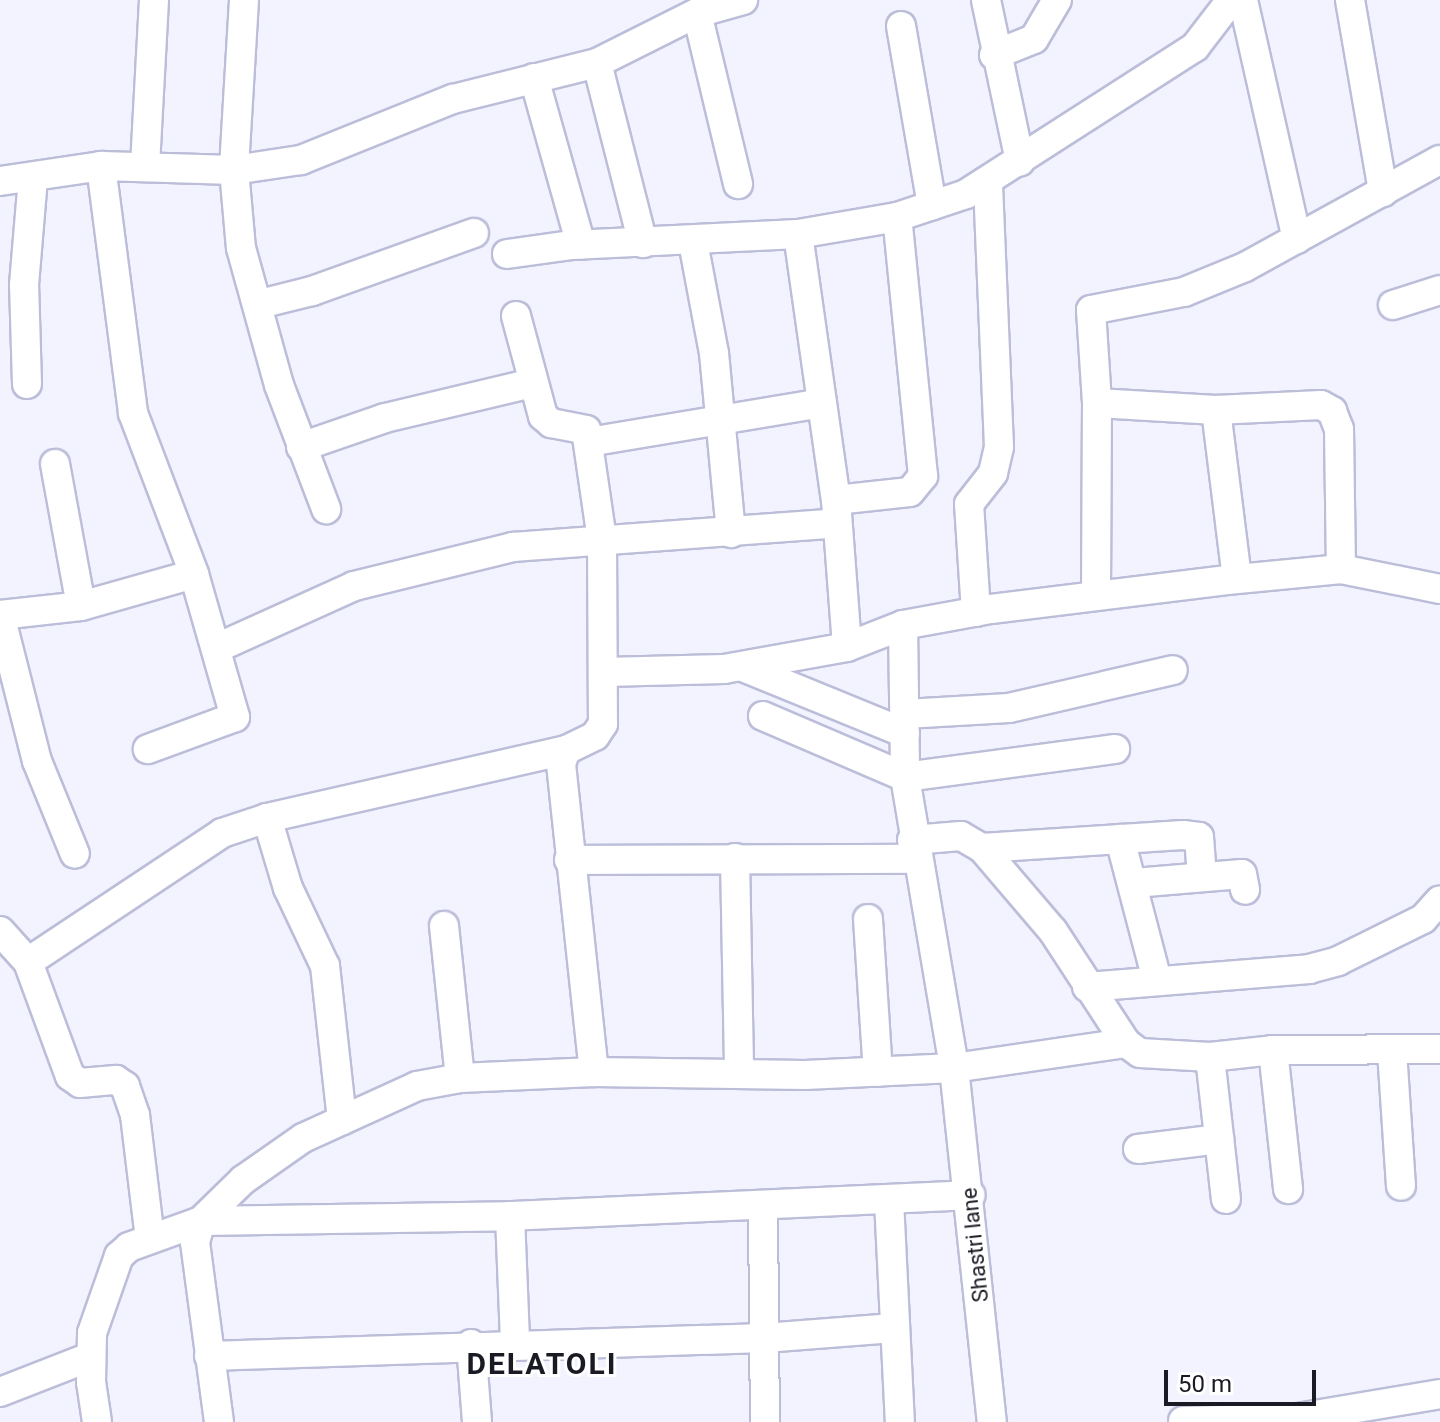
<!DOCTYPE html>
<html>
<head>
<meta charset="utf-8">
<style>
	body { margin:0 }
	#map { position:relative; width:1440px; height:1422px; overflow:hidden; background:#f2f3ff; font-family:Roboto,sans-serif }
	div>[style] { position:absolute }
	.roads { filter:drop-shadow(2px 0 #bcbed9) drop-shadow(-2px 0 #bcbed9) drop-shadow(0 2px #bcbed9) drop-shadow(0 -2px #bcbed9) }
	.minor>* { height:28px; margin:-14px; padding:0 14px; transform-origin:14px; border-radius:14px; background:#fff }
	span { translate:-50% -50%; white-space:nowrap; text-align:center; line-height:1.15; -webkit-text-stroke:6px #fff; paint-order:stroke }
	.street-label { font-size:22px; color:#1a1a24 }
	.district-label { font-size:30px; color:#1a1a24; font-weight:700; letter-spacing:2px }
	.scale { position:absolute; left:1164px; top:1370px; width:152px; height:36px; box-sizing:border-box; border:4px solid #1a1a24; border-top:0; padding-left:10px; font-size:24px; line-height:28px; white-space:nowrap; color:#1a1a24; -webkit-text-stroke:6px #fff; paint-order:stroke }
</style>
</head>
<body>
<div id="map">
	<div class="roads">
		<div class="minor">
			<div style="left:244px;top:0;width:170px;rotate:93.4deg"></div>
			<div style="left:234px;top:170px;width:78px;rotate:84.9deg"></div>
			<div style="left:241px;top:248px;width:142px;rotate:74.5deg"></div>
			<div style="left:279px;top:385px;width:133px;rotate:69.2deg"></div>
			<div style="left:986px;top:0;width:165px;rotate:78.1deg"></div>
			<div style="left:1243px;top:0;width:245px;rotate:77.3deg"></div>
			<div style="left:1350px;top:0;width:195px;rotate:80.2deg"></div>
			<div style="left:697px;top:13px;width:176px;rotate:76.5deg"></div>
			<div style="left:901px;top:26px;width:182px;rotate:80.2deg"></div>
			<div style="left:994px;top:55px;width:43px;rotate:-21.8deg"></div>
			<div style="left:1034px;top:39px;width:45px;rotate:-59.5deg"></div>
			<div style="left:597px;top:63px;width:186px;rotate:75.7deg"></div>
			<div style="left:534px;top:78px;width:173px;rotate:74.3deg"></div>
			<div style="left:101px;top:166px;width:249px;rotate:82.6deg"></div>
			<div style="left:133px;top:413px;width:172px;rotate:69.2deg"></div>
			<div style="left:194px;top:574px;width:149px;rotate:74deg"></div>
			<div style="left:235px;top:717px;width:93px;rotate:159.8deg"></div>
			<div style="left:145px;top:166px;width:166px;rotate:-86.9deg"></div>
			<div style="left:0;top:181px;width:102px;rotate:-8.4deg"></div>
			<div style="left:101px;top:166px;width:133px;rotate:1.7deg"></div>
			<div style="left:234px;top:170px;width:68px;rotate:-8.5deg"></div>
			<div style="left:301px;top:160px;width:164px;rotate:-21.9deg"></div>
			<div style="left:453px;top:99px;width:148px;rotate:-14deg"></div>
			<div style="left:597px;top:63px;width:112px;rotate:-26.6deg"></div>
			<div style="left:697px;top:13px;width:48px;rotate:-15.8deg"></div>
			<div style="left:798px;top:234px;width:269px;rotate:81.9deg"></div>
			<div style="left:836px;top:500px;width:147px;rotate:85.7deg"></div>
			<div style="left:693px;top:242px;width:113px;rotate:79.3deg"></div>
			<div style="left:714px;top:353px;width:181px;rotate:84.6deg"></div>
			<div style="left:507px;top:254px;width:66px;rotate:-7.9deg"></div>
			<div style="left:572px;top:245px;width:226px;rotate:-2.8deg"></div>
			<div style="left:798px;top:234px;width:100px;rotate:-9.7deg"></div>
			<div style="left:897px;top:217px;width:73px;rotate:-18.4deg"></div>
			<div style="left:966px;top:194px;width:272px;rotate:-32.7deg"></div>
			<div style="left:1195px;top:47px;width:59px;rotate:-52.5deg"></div>
			<div style="left:260px;top:304px;width:54px;rotate:-14deg"></div>
			<div style="left:312px;top:291px;width:172px;rotate:-19.7deg"></div>
			<div style="left:1393px;top:305px;width:49px;rotate:-17.7deg"></div>
			<div style="left:516px;top:316px;width:104px;rotate:74.9deg"></div>
			<div style="left:543px;top:416px;width:11px;rotate:41deg"></div>
			<div style="left:551px;top:423px;width:36px;rotate:11deg"></div>
			<div style="left:586px;top:430px;width:111px;rotate:81.7deg"></div>
			<div style="left:602px;top:540px;width:184px;rotate:89.7deg"></div>
			<div style="left:603px;top:724px;width:14px;rotate:124deg"></div>
			<div style="left:595px;top:736px;width:32px;rotate:154deg"></div>
			<div style="left:566px;top:750px;width:15px;rotate:110deg"></div>
			<div style="left:561px;top:764px;width:310px;rotate:83.9deg"></div>
			<div style="left:27px;top:384px;width:99px;rotate:-91.7deg"></div>
			<div style="left:24px;top:285px;width:108px;rotate:-85.2deg"></div>
			<div style="left:1097px;top:403px;width:119px;rotate:3.4deg"></div>
			<div style="left:1216px;top:410px;width:105px;rotate:-2.7deg"></div>
			<div style="left:1321px;top:405px;width:13px;rotate:29deg"></div>
			<div style="left:1332px;top:411px;width:19px;rotate:69deg"></div>
			<div style="left:1339px;top:429px;width:140px;rotate:89.2deg"></div>
			<div style="left:1216px;top:410px;width:170px;rotate:82.9deg"></div>
			<div style="left:589px;top:442px;width:236px;rotate:-9.5deg"></div>
			<div style="left:301px;top:447px;width:89px;rotate:-19deg"></div>
			<div style="left:385px;top:418px;width:151px;rotate:-13.4deg"></div>
			<div style="left:55px;top:464px;width:144px;rotate:79.6deg"></div>
			<div style="left:836px;top:500px;width:74px;rotate:-6.2deg"></div>
			<div style="left:910px;top:492px;width:21px;rotate:-51deg"></div>
			<div style="left:923px;top:476px;width:260px;rotate:-95.7deg"></div>
			<div style="left:1096px;top:595px;width:192px;rotate:-89.7deg"></div>
			<div style="left:1097px;top:403px;width:93px;rotate:-93.7deg"></div>
			<div style="left:1091px;top:310px;width:95px;rotate:-11deg"></div>
			<div style="left:1184px;top:292px;width:66px;rotate:-22.3deg"></div>
			<div style="left:1245px;top:267px;width:222px;rotate:-28.8deg"></div>
			<div style="left:976px;top:612px;width:108px;rotate:-93.7deg"></div>
			<div style="left:969px;top:504px;width:39px;rotate:-52deg"></div>
			<div style="left:993px;top:473px;width:27px;rotate:-77deg"></div>
			<div style="left:999px;top:447px;width:265px;rotate:-92.4deg"></div>
			<div style="left:0;top:615px;width:151px;rotate:75.8deg"></div>
			<div style="left:37px;top:761px;width:100px;rotate:67.8deg"></div>
			<div style="left:0;top:615px;width:81px;rotate:-6.3deg"></div>
			<div style="left:81px;top:606px;width:117px;rotate:-15.8deg"></div>
			<div style="left:903px;top:625px;width:152px;rotate:89.2deg"></div>
			<div style="left:905px;top:777px;width:295px;rotate:80.4deg"></div>
			<div style="left:954px;top:1068px;width:356px;rotate:83.9deg"></div>
			<div style="left:217px;top:648px;width:150px;rotate:-24.3deg"></div>
			<div style="left:354px;top:586px;width:164px;rotate:-13.8deg"></div>
			<div style="left:513px;top:547px;width:325px;rotate:-4.2deg"></div>
			<div style="left:743px;top:667px;width:175px;rotate:22.2deg"></div>
			<div style="left:604px;top:672px;width:120px;rotate:-1.4deg"></div>
			<div style="left:724px;top:669px;width:125px;rotate:-10.1deg"></div>
			<div style="left:847px;top:647px;width:60px;rotate:-21.4deg"></div>
			<div style="left:903px;top:625px;width:89px;rotate:-10.3deg"></div>
			<div style="left:991px;top:609px;width:238px;rotate:-7deg"></div>
			<div style="left:1227px;top:580px;width:115px;rotate:-5.5deg"></div>
			<div style="left:1341px;top:569px;width:101px;rotate:11.4deg"></div>
			<div style="left:905px;top:714px;width:104px;rotate:-3.3deg"></div>
			<div style="left:1009px;top:708px;width:168px;rotate:-13deg"></div>
			<div style="left:763px;top:716px;width:155px;rotate:23.2deg"></div>
			<div style="left:905px;top:777px;width:212px;rotate:-7.6deg"></div>
			<div style="left:267px;top:818px;width:73px;rotate:73.3deg"></div>
			<div style="left:288px;top:888px;width:86px;rotate:64.6deg"></div>
			<div style="left:325px;top:966px;width:155px;rotate:83.7deg"></div>
			<div style="left:1120px;top:839px;width:146px;rotate:75.3deg"></div>
			<div style="left:912px;top:840px;width:49px;rotate:-4.7deg"></div>
			<div style="left:961px;top:836px;width:24px;rotate:30deg"></div>
			<div style="left:982px;top:848px;width:109px;rotate:49.5deg"></div>
			<div style="left:1053px;top:931px;width:134px;rotate:56.9deg"></div>
			<div style="left:1126px;top:1043px;width:17px;rotate:36deg"></div>
			<div style="left:1140px;top:1053px;width:70px;rotate:3.3deg"></div>
			<div style="left:1210px;top:1057px;width:63px;rotate:-6.3deg"></div>
			<div style="left:1273px;top:1050px;width:167px;rotate:-0.3deg"></div>
			<div style="left:982px;top:848px;width:201px;rotate:-3.7deg"></div>
			<div style="left:1183px;top:835px;width:16px;rotate:7deg"></div>
			<div style="left:1199px;top:837px;width:40px;rotate:85.7deg"></div>
			<div style="left:735px;top:858px;width:214px;rotate:88.9deg"></div>
			<div style="left:569px;top:860px;width:348px;rotate:-0.2deg"></div>
			<div style="left:1134px;top:883px;width:108px;rotate:-4.8deg"></div>
			<div style="left:1242px;top:874px;width:16px;rotate:79deg"></div>
			<div style="left:868px;top:919px;width:153px;rotate:86.3deg"></div>
			<div style="left:444px;top:926px;width:153px;rotate:84deg"></div>
			<div style="left:0;top:931px;width:42px;rotate:47.9deg"></div>
			<div style="left:28px;top:962px;width:121px;rotate:69.8deg"></div>
			<div style="left:70px;top:1076px;width:12px;rotate:35deg"></div>
			<div style="left:80px;top:1083px;width:36px;rotate:-5deg"></div>
			<div style="left:116px;top:1080px;width:11px;rotate:34deg"></div>
			<div style="left:125px;top:1086px;width:31px;rotate:71deg"></div>
			<div style="left:135px;top:1115px;width:125px;rotate:83.1deg"></div>
			<div style="left:28px;top:962px;width:233px;rotate:-33.6deg"></div>
			<div style="left:222px;top:833px;width:47px;rotate:-18.4deg"></div>
			<div style="left:267px;top:818px;width:307px;rotate:-12.8deg"></div>
			<div style="left:1087px;top:987px;width:223px;rotate:-4.6deg"></div>
			<div style="left:1309px;top:969px;width:30px;rotate:-15deg"></div>
			<div style="left:1338px;top:961px;width:95px;rotate:-26.3deg"></div>
			<div style="left:1423px;top:919px;width:25px;rotate:-48deg"></div>
			<div style="left:1273px;top:1050px;width:140px;rotate:83.8deg"></div>
			<div style="left:1392px;top:1051px;width:135px;rotate:86.2deg"></div>
			<div style="left:1210px;top:1057px;width:143px;rotate:83.6deg"></div>
			<div style="left:1138px;top:1149px;width:82px;rotate:-7deg"></div>
			<div style="left:889px;top:1200px;width:222px;rotate:87.2deg"></div>
			<div style="left:763px;top:1206px;width:216px;rotate:89.5deg"></div>
			<div style="left:510px;top:1216px;width:127px;rotate:87.7deg"></div>
			<div style="left:471px;top:1344px;width:78px;rotate:85.6deg"></div>
			<div style="left:209px;top:1356px;width:555px;rotate:-1.86deg"></div>
			<div style="left:764px;top:1338px;width:130px;rotate:-4.4deg"></div>
			<div style="left:0;top:1392px;width:97px;rotate:-21.3deg"></div>
			<div style="left:1183px;top:1421px;width:114px;rotate:-1.5deg"></div>
			<div style="left:1297px;top:1418px;width:145px;rotate:-9.5deg"></div>
			<div style="left:97px;top:1422px;width:40px;rotate:-98.5deg"></div>
			<div style="left:91px;top:1382px;width:49px;rotate:-88.8deg"></div>
			<div style="left:92px;top:1333px;width:82px;rotate:-70.7deg"></div>
			<div style="left:119px;top:1256px;width:13px;rotate:-42deg"></div>
			<div style="left:129px;top:1247px;width:77px;rotate:-19.9deg"></div>
			<div style="left:201px;top:1221px;width:309px;rotate:-0.9deg"></div>
			<div style="left:510px;top:1216px;width:461px;rotate:-2.6deg"></div>
			<div style="left:219px;top:1422px;width:182px;rotate:-97.6deg"></div>
			<div style="left:195px;top:1242px;width:22px;rotate:-74deg"></div>
			<div style="left:201px;top:1221px;width:59px;rotate:-44.3deg"></div>
			<div style="left:243px;top:1180px;width:73px;rotate:-35deg"></div>
			<div style="left:303px;top:1138px;width:125px;rotate:-24.5deg"></div>
			<div style="left:417px;top:1086px;width:44px;rotate:-10.5deg"></div>
			<div style="left:460px;top:1078px;width:134px;rotate:-2.6deg"></div>
			<div style="left:594px;top:1072px;width:211px;rotate:0.8deg"></div>
			<div style="left:805px;top:1075px;width:149px;rotate:-2.7deg"></div>
			<div style="left:954px;top:1068px;width:174px;rotate:-8.3deg"></div>
		</div>
	</div>
	<div class="street-label">
		<span style="left:975px;top:1245px;rotate:-96deg">Shastri lane</span>
	</div>
	<div class="district-label">
		<span style="left:542px;top:1364px">DELATOLI</span>
	</div>
	<div class="scale">50 m</div>
</div>
</body>
</html>
